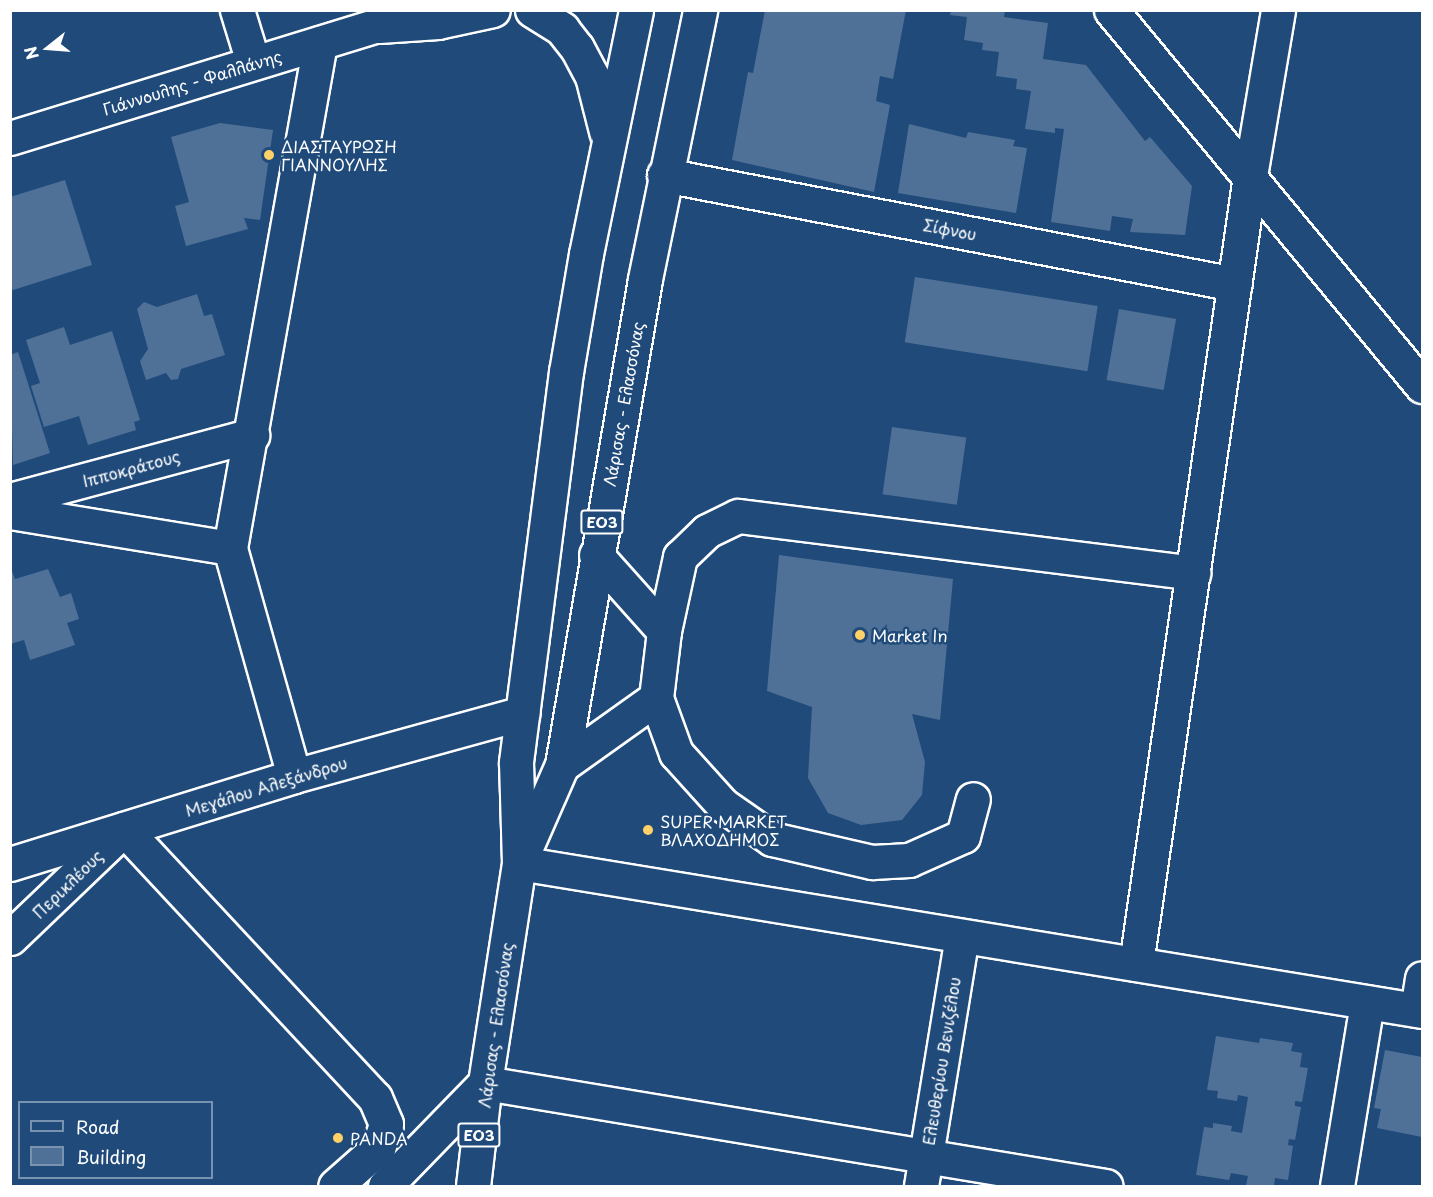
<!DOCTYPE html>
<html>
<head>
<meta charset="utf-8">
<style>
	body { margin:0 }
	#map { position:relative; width:1433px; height:1197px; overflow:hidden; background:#1f4a7a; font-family:"Playpen Sans",sans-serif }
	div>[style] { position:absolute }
	.building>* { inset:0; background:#507197; transform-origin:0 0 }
	.roads { filter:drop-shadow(2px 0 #fff) drop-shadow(-2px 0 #fff) drop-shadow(0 2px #fff) drop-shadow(0 -2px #fff) }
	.minor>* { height:33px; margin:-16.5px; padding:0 16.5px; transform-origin:16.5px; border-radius:16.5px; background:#1f4a7a }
	.major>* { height:33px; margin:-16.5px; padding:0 16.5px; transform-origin:16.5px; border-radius:16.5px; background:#1f4a7a }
	.highway>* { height:33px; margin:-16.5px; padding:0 16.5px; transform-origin:16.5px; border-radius:16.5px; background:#1f4a7a }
	.dots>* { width:16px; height:16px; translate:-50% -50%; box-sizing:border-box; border:3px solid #1f4a7a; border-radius:50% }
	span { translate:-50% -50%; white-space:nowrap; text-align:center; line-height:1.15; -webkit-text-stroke:5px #1f4a7a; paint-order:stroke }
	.shield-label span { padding:2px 4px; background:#1f4a7a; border:2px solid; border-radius:4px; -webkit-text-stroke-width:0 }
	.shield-label { font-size:15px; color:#fff; font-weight:700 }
	.street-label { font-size:16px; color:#fff }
	.poi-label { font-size:16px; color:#fff }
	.left { translate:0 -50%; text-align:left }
	.frame { position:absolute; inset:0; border:12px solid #fff; pointer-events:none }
	.legend { position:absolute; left:18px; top:1101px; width:195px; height:78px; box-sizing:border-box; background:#1f4a7a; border:2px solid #7992af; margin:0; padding:8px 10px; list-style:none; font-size:18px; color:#fff }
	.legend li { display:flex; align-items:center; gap:12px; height:30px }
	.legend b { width:30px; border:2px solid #7992af }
	.north { position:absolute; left:18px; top:18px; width:60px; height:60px; -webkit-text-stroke:4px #1f4a7a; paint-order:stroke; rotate:253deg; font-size:16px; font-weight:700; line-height:24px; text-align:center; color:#fff }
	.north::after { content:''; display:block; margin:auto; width:21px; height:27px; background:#fff; clip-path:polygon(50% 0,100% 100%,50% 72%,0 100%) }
</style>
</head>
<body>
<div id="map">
	<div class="building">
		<div style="clip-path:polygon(765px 10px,906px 10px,893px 79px,880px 76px,876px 101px,890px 105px,874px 192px,732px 160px,748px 72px,753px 73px)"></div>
		<div style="clip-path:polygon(951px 10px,1005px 10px,1004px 17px,1048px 23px,1043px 59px,1086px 65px,1145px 141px,1150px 137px,1192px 186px,1185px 235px,1130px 232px,1133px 219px,1112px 216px,1110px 231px,1051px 222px,1064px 129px,1055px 128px,1055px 133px,1025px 129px,1031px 91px,1016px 89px,1017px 79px,996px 76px,999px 52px,982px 50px,983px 43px,964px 40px,967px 17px,950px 15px)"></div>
		<div style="clip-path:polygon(220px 123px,273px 130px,260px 220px,244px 218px,248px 229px,186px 246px,175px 206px,189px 202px,171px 137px)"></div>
		<div style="clip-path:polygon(909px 124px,966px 138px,968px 132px,1015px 140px,1013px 146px,1027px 148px,1016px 213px,898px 193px)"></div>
		<div style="clip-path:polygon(65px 180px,92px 265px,10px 291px,10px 197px)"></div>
		<div style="left:915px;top:277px;width:185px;height:66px;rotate:9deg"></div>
		<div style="clip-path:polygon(197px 294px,204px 316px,212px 314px,225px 355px,181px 369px,178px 379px,171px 380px,166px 373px,146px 380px,140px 361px,148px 349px,137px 309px,144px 302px,157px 307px)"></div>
		<div style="left:1119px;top:309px;width:58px;height:72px;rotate:10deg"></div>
		<div style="clip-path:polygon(64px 327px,70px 345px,112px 331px,140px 420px,134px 422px,136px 430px,88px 445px,79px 416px,44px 427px,31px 386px,40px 383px,26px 340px)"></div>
		<div style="clip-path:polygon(18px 352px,50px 453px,13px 465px,10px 355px)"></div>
		<div style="left:892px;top:427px;width:75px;height:68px;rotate:8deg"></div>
		<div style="clip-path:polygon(779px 555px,953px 579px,940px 720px,912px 714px,925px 762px,922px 795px,902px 820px,861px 825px,828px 813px,808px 778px,812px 707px,767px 691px)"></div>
		<div style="clip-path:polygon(10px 566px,15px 579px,48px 569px,60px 597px,71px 593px,79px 619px,67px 623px,75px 645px,30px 660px,24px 640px,10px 644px)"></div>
		<div style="clip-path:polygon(1216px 1036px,1259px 1043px,1260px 1038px,1293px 1043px,1291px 1051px,1302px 1053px,1300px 1067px,1308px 1068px,1302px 1102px,1295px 1101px,1295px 1106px,1301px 1107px,1295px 1140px,1289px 1139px,1288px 1145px,1293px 1146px,1288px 1180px,1275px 1178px,1274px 1186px,1246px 1185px,1248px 1176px,1231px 1173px,1229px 1180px,1196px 1175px,1204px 1127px,1213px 1128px,1213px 1123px,1232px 1126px,1231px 1131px,1242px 1133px,1248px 1097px,1238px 1095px,1237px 1101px,1217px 1098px,1218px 1091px,1207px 1090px)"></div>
		<div style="clip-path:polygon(1385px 1050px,1422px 1057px,1422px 1137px,1377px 1128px,1381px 1109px,1374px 1108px)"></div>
	</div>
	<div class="roads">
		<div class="minor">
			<div style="left:237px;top:10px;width:54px;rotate:72.9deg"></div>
			<div style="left:1111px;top:10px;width:488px;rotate:50.4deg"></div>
			<div style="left:664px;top:175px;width:581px;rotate:10.81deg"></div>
			<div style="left:10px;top:500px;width:251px;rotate:-15deg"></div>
			<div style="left:10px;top:512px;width:223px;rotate:9.3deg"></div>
			<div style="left:664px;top:631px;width:76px;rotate:-77.8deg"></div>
			<div style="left:680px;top:557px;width:37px;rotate:-44deg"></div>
			<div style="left:707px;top:531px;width:34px;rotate:-26deg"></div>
			<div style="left:738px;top:516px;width:459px;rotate:7.1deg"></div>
			<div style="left:656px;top:698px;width:59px;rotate:70deg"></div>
			<div style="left:676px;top:753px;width:70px;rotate:47.9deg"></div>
			<div style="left:723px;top:805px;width:60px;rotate:34.8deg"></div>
			<div style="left:772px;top:839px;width:103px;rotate:13deg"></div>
			<div style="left:872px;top:862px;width:37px;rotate:-3deg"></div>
			<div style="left:909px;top:860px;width:59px;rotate:-24deg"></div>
			<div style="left:963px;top:836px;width:38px;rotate:-75deg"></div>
			<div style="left:562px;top:765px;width:115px;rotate:-35.5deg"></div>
			<div style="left:656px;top:698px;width:67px;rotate:-83.2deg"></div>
			<div style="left:664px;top:631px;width:102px;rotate:-131.8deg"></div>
			<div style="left:294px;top:776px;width:237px;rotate:-105.7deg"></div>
			<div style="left:230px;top:548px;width:513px;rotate:-79.89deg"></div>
			<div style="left:519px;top:863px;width:915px;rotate:9.31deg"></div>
			<div style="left:10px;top:864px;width:297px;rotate:-17.2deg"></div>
			<div style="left:294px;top:776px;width:237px;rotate:-15.4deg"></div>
			<div style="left:10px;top:938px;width:158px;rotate:-43.7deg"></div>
			<div style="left:124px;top:829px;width:368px;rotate:47deg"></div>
			<div style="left:375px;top:1098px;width:28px;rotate:67deg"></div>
			<div style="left:386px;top:1124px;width:25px;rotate:108deg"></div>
			<div style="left:378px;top:1148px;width:57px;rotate:138.5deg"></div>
			<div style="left:1136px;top:964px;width:796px;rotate:-81.77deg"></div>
			<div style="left:1250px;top:176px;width:168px;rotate:-80.4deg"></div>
			<div style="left:1417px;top:1010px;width:32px;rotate:-81deg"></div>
			<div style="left:485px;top:1083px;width:629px;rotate:9.42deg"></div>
			<div style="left:921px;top:1186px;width:253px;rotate:-80.7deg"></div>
			<div style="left:1337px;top:1186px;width:186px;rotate:-80.7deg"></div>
		</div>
		<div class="major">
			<div style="left:379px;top:26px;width:59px;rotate:-3.9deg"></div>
			<div style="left:438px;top:22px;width:56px;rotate:-12.3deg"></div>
			<div style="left:10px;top:138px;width:382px;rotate:-17.1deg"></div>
			<div style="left:375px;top:26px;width:34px;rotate:-28deg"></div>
			<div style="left:385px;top:1186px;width:144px;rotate:-45.8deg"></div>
		</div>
		<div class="highway">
			<div style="left:532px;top:10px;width:36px;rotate:32deg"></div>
			<div style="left:562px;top:29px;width:24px;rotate:52deg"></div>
			<div style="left:577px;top:48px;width:32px;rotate:62deg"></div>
			<div style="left:592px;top:76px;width:57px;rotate:75.7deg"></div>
			<div style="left:522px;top:856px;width:99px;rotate:-66.3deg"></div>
			<div style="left:562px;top:765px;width:493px;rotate:-80.3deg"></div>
			<div style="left:645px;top:279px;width:275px;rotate:-78.4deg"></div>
			<div style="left:473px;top:1186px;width:104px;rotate:-83.4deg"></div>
			<div style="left:485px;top:1083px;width:223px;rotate:-81.2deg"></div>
			<div style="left:519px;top:863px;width:101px;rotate:-91.7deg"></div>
			<div style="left:516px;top:762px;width:393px;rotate:-82.7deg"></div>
			<div style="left:566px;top:372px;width:120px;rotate:-80.4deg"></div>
			<div style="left:586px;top:254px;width:249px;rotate:-78.4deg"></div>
		</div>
	</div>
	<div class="dots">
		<div style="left:269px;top:155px;background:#ffd166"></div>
		<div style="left:860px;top:635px;background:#ffd166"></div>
		<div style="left:648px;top:830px;background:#ffd166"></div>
		<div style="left:338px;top:1138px;background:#ffd166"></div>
	</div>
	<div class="shield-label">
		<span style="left:602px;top:522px">ΕΟ3</span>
		<span style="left:479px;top:1135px">ΕΟ3</span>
	</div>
	<div class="street-label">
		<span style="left:192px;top:82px;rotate:-17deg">Γιάννουλης - Φαλλάνης</span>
		<span style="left:950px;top:229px;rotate:11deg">Σίφνου</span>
		<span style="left:623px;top:404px;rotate:-80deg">Λάρισας - Ελασσόνας</span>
		<span style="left:131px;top:468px;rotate:-15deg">Ιπποκράτους</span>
		<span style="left:266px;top:786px;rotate:-17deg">Μεγάλου Αλεξάνδρου</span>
		<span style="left:67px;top:884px;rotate:-44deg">Περικλέους</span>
		<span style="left:495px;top:1025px;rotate:-82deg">Λάρισας - Ελασσόνας</span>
		<span style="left:941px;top:1061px;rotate:-81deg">Ελευθερίου Βενιζέλου</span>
	</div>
	<div class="poi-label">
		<span class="left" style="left:281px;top:155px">ΔΙΑΣΤΑΥΡΩΣΗ<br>ΓΙΑΝΝΟΥΛΗΣ</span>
		<span class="left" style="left:872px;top:635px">Market In</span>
		<span class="left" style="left:660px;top:830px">SUPER MARKET<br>ΒΛΑΧΟΔΗΜΟΣ</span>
		<span class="left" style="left:350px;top:1138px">PANDA</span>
	</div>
	<div class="frame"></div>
	<ul class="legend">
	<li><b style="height:8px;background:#1f4a7a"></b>Road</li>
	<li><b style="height:16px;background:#507197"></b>Building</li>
	</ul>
	<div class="north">N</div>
</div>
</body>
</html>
